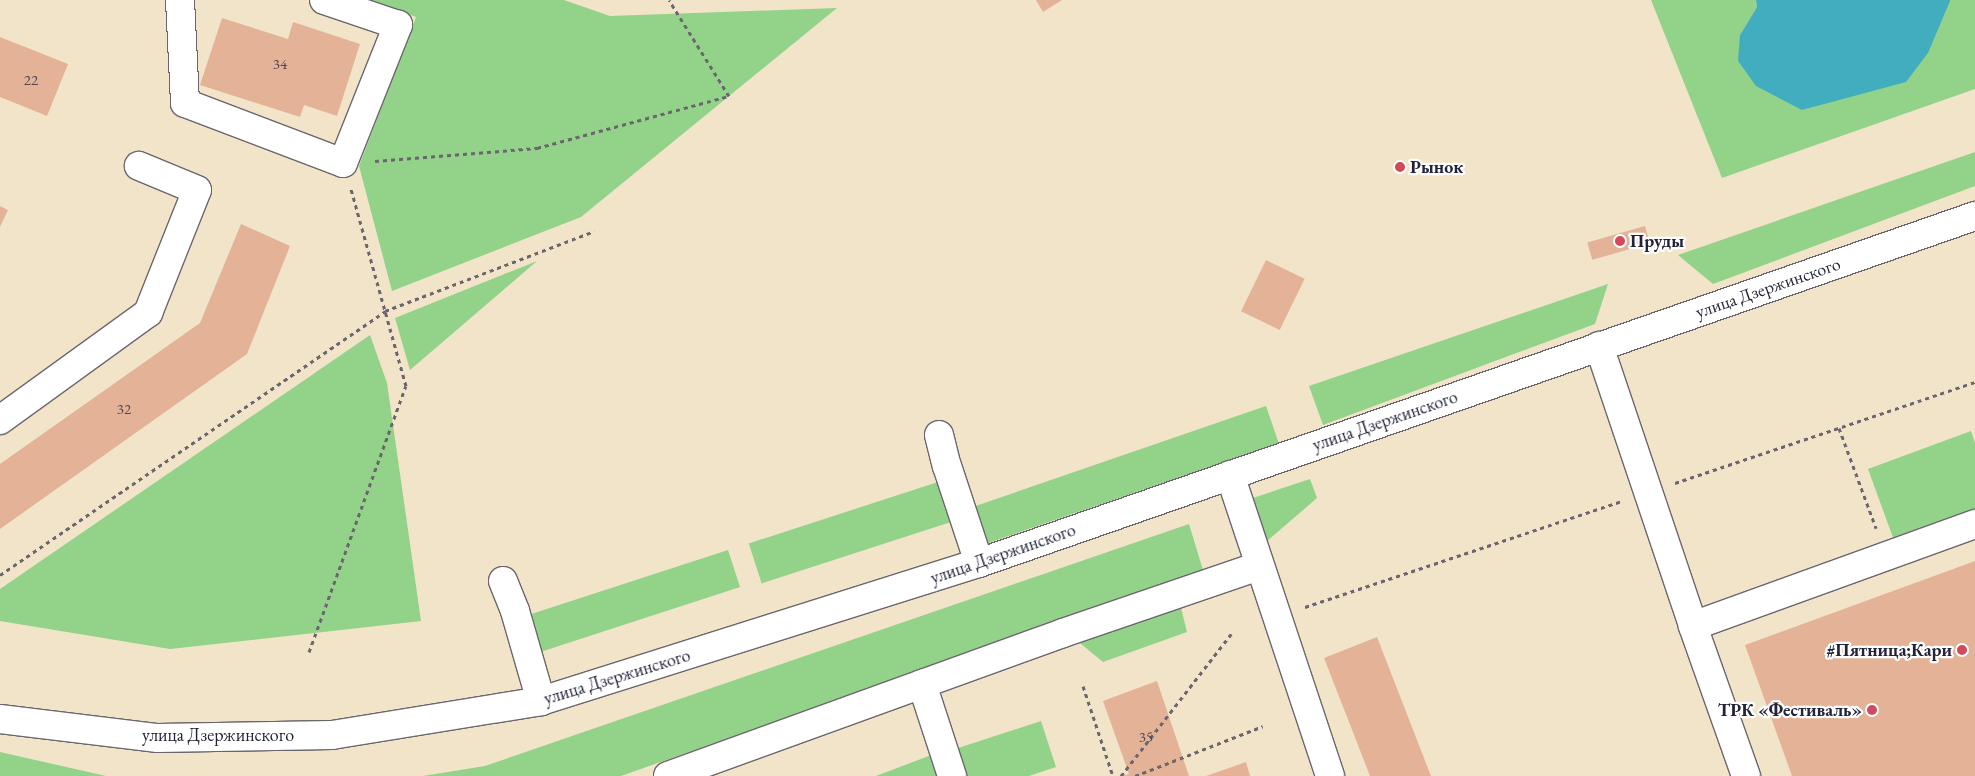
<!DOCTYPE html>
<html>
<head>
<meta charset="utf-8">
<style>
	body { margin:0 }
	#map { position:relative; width:1975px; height:776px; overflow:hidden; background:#f2e4c9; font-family:"EB Garamond",serif }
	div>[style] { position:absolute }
	.green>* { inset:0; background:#93d289; transform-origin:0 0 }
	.water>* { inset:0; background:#41adbf }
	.building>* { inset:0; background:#e4b397; transform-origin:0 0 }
	.path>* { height:3px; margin-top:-1.5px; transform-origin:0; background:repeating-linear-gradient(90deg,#6b666d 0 4px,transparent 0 8px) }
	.roads { filter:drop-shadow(1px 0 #6b666d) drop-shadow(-1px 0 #6b666d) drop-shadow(0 1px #6b666d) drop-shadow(0 -1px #6b666d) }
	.minor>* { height:28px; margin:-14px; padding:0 14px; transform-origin:14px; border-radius:14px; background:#fff }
	.dots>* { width:14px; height:14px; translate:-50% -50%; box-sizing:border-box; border:2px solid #fff; border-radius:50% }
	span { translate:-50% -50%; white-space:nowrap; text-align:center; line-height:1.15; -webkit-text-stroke:4.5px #fff; paint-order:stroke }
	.number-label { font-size:15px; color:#524652 }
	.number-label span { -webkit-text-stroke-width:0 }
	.poi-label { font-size:18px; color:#22223b; font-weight:700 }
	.left { translate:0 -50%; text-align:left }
	.right { translate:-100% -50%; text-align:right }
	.street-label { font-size:18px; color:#22223b }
</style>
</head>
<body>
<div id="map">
	<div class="green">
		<div style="clip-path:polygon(369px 0,564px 0,610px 16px,837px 8px,581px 217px,392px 291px,359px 166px,416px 17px)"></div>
		<div style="clip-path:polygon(1651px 0,1756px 0,1757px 7px,1740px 35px,1802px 110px,1835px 100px,1950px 0,1975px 0,1975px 89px,1722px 178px)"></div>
		<div style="clip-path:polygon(1975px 152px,1975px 186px,1713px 284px,1678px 255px)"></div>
		<div style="clip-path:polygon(537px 261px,410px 370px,395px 318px)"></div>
		<div style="clip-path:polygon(1608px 284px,1595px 324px,1323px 425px,1309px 386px)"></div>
		<div style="clip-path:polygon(370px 335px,387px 383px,421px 621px,170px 649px,0 621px,0 589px)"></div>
		<div style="left:1266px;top:406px;width:39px;height:308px;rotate:71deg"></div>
		<div style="clip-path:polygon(1971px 431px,1975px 443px,1975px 514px,1895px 543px,1868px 469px)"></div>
		<div style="clip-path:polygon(1310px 479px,1317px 498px,1266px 542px,1247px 500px)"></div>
		<div style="left:938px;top:482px;width:42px;height:199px;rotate:72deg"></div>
		<div style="clip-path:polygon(1189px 524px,1203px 570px,621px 776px,423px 776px,485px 766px)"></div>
		<div style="left:728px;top:550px;width:39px;height:210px;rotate:72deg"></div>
		<div style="clip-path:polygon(1180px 604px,1187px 632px,1103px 662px,1075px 639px)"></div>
		<div style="clip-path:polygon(1041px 721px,1056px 767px,1029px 776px,957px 776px,949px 751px)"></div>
		<div style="clip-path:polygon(0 752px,106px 776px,0 776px)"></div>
		<div style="clip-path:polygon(934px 754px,941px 776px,876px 776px)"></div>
	</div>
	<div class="water">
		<div style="clip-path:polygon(1756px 0,1950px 0,1950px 1px,1928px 53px,1906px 82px,1802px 110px,1756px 86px,1738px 61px,1740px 35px,1757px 7px)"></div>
	</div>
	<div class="building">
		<div style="clip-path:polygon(1036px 0,1062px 0,1043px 12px)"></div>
		<div style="clip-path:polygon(222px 18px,288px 39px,293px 22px,360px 44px,337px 116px,304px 105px,300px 117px,200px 85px)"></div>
		<div style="clip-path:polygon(0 37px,68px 64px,47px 116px,0 97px)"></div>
		<div style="clip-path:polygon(0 206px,8px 210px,0 227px)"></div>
		<div style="clip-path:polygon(241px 224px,290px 246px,247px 354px,0 529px,0 464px,200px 323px)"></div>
		<div style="left:1645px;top:226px;width:18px;height:60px;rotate:74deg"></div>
		<div style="left:1266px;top:260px;width:43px;height:57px;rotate:26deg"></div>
		<div style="clip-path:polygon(1975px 561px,1975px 776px,1792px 776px,1745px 645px)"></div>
		<div style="clip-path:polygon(1377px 637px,1431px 776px,1370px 776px,1324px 658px)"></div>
		<div style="clip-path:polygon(1157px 681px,1189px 776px,1122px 776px,1129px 774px,1103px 701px)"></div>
		<div style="clip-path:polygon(1246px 762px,1250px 776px,1206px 776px)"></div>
	</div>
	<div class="path">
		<div style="left:375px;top:161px;width:163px;rotate:-4.6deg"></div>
		<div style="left:537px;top:148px;width:199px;rotate:-15.2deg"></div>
		<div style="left:729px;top:96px;width:113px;rotate:-122deg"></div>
		<div style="left:1839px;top:428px;width:107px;rotate:69.7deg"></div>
		<div style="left:1675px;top:483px;width:317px;rotate:-18.6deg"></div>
		<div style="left:0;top:575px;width:467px;rotate:-34.4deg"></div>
		<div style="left:385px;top:311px;width:224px;rotate:-20.9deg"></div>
		<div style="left:1305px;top:607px;width:333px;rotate:-18.5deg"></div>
		<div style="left:309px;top:652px;width:283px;rotate:-70deg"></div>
		<div style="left:406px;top:386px;width:205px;rotate:-105.6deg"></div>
		<div style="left:1083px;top:686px;width:95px;rotate:71.6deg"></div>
		<div style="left:1121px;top:776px;width:180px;rotate:-52.2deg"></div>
		<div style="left:1135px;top:776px;width:137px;rotate:-21.3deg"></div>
	</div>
	<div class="roads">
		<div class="minor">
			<div style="left:180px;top:0;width:103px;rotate:87.2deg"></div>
			<div style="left:185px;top:103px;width:169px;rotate:20.8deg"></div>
			<div style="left:343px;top:163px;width:149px;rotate:-68.3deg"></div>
			<div style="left:398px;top:25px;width:78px;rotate:-161.3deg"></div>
			<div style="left:1599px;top:346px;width:295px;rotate:71.4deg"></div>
			<div style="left:0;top:420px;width:183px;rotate:-35.9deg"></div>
			<div style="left:148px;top:313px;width:132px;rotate:-68.3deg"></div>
			<div style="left:197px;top:190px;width:63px;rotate:-157.5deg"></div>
			<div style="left:939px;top:435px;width:32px;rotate:76deg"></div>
			<div style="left:947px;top:466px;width:102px;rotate:71.7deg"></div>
			<div style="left:1230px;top:475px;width:317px;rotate:71.6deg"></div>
			<div style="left:503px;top:581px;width:32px;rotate:68deg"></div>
			<div style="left:515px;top:611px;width:94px;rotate:73.9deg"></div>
			<div style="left:922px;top:684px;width:97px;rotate:71.9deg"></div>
			<div style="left:0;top:719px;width:159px;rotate:6.9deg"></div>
			<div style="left:158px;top:738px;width:174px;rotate:-1deg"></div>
			<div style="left:332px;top:735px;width:212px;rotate:-9.2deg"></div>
			<div style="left:541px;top:701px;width:459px;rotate:-17.5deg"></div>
			<div style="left:979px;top:563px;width:1055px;rotate:-19.21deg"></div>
			<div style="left:668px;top:776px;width:420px;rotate:-19.9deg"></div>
			<div style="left:1063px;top:633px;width:207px;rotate:-18.9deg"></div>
			<div style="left:1746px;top:776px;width:159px;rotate:-109.5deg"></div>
			<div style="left:1693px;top:626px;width:300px;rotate:-19.9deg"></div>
		</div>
	</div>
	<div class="dots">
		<div style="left:1400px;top:167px;background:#d1495b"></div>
		<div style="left:1620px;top:241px;background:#d1495b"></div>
		<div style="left:1962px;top:650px;background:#d1495b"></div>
		<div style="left:1872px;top:710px;background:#d1495b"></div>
	</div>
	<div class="number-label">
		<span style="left:280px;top:64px">34</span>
		<span style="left:31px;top:80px">22</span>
		<span style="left:124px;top:409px">32</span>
		<span style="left:1146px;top:737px">35</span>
	</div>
	<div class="poi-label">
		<span class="left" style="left:1410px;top:167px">Рынок</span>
		<span class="left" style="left:1630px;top:241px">Пруды</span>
		<span class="right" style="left:1952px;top:650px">#Пятница;Кари</span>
		<span class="right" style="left:1862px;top:710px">ТРК «Фестиваль»</span>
	</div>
	<div class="street-label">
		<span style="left:1768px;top:288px;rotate:-19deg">улица Дзержинского</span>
		<span style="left:1385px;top:421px;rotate:-19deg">улица Дзержинского</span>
		<span style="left:1003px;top:554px;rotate:-19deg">улица Дзержинского</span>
		<span style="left:617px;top:677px;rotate:-17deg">улица Дзержинского</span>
		<span style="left:218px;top:735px">улица Дзержинского</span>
	</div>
</div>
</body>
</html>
